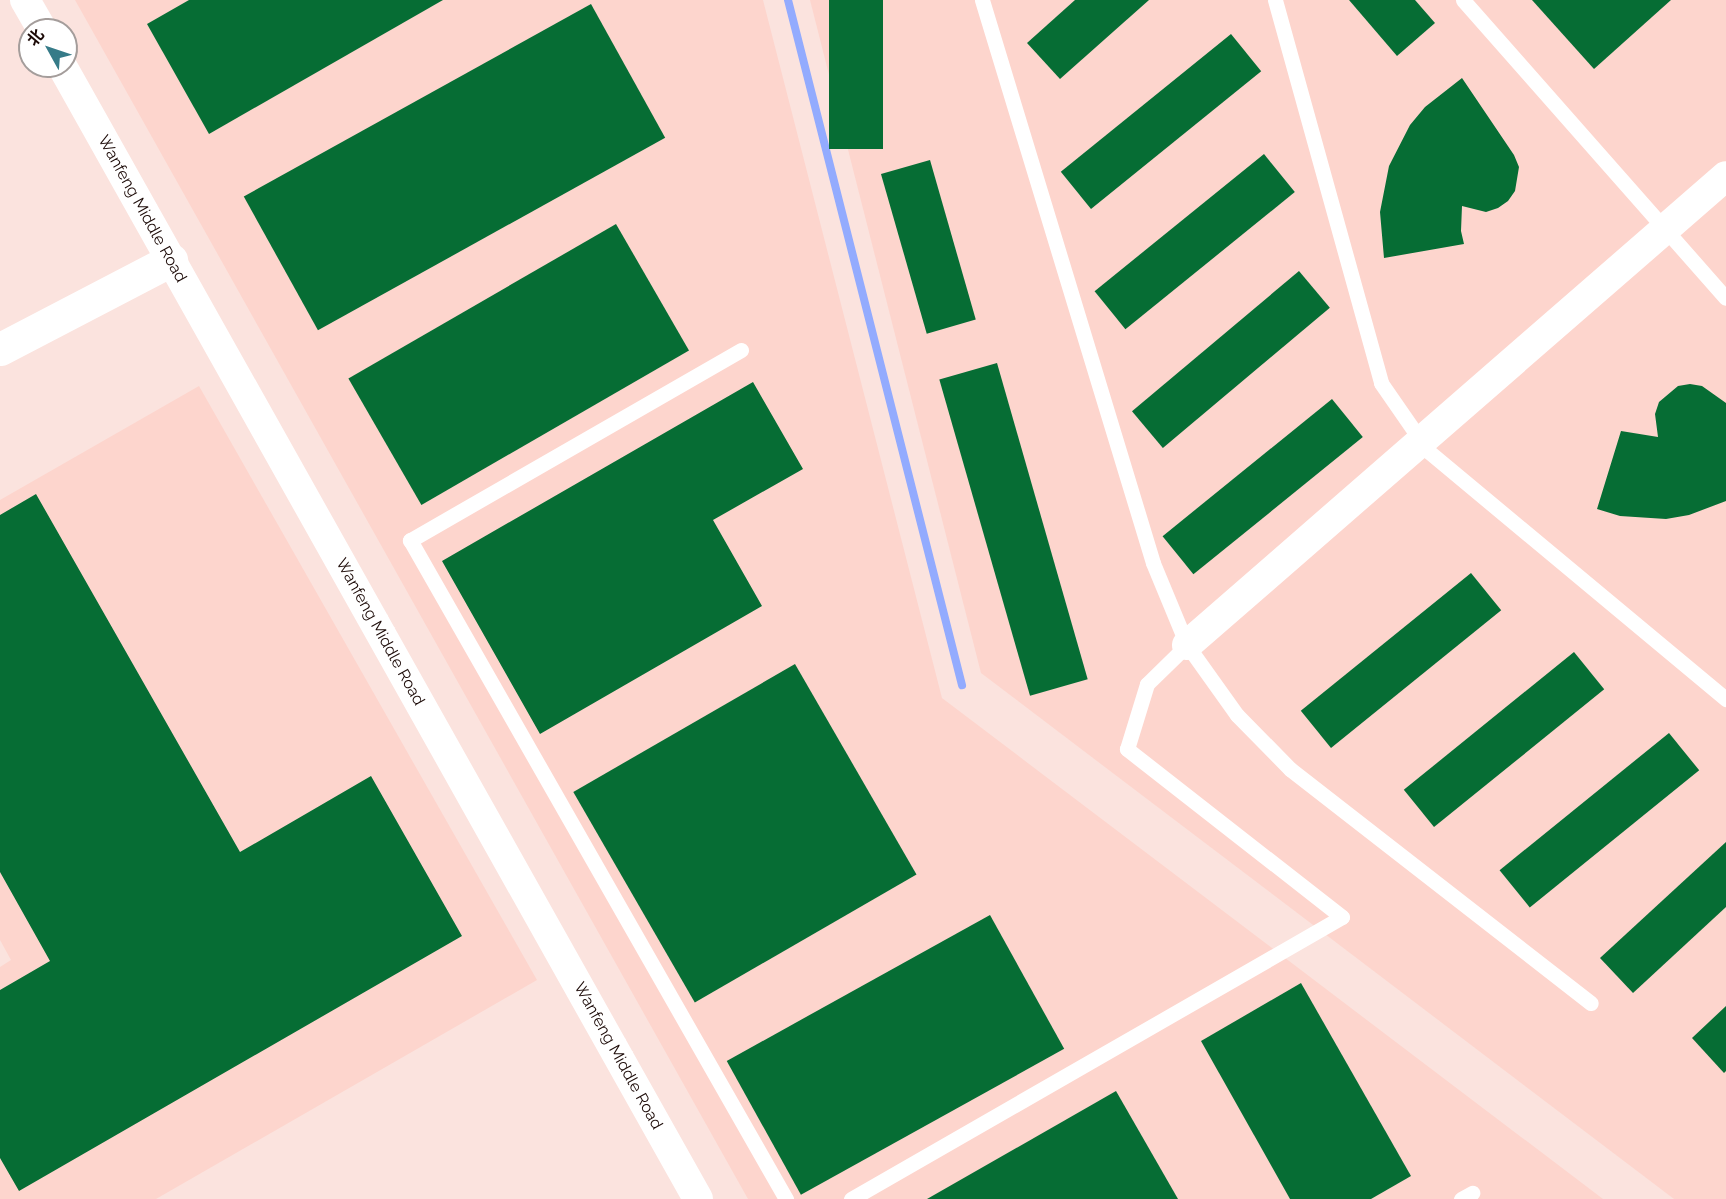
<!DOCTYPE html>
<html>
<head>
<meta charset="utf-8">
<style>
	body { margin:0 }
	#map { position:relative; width:1726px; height:1199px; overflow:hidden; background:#fbe3de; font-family:Raleway,"Noto Sans SC",sans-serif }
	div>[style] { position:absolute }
	.built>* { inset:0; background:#fdd5cd }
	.stream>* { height:8px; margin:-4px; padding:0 4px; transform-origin:4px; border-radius:4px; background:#93abfe }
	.building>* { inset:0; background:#066d34; transform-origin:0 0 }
	.service>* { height:15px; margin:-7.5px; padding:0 7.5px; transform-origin:7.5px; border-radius:7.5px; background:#fff }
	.minor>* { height:30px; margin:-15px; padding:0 15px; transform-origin:15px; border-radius:15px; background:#fff }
	.tertiary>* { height:33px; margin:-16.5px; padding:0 16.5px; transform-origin:16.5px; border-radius:16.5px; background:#fff }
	span { translate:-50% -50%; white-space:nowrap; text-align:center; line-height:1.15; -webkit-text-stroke:6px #fff; paint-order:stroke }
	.street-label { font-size:16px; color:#1b0906 }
	.north { position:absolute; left:18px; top:18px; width:60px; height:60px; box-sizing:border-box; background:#fff; border:2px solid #a49d9b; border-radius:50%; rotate:310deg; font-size:16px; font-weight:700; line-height:24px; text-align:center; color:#1b0906 }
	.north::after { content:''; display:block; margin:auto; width:21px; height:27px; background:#367b88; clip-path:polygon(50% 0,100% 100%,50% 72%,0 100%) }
</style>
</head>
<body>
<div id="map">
	<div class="built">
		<div style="clip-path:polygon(75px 0,763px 0,942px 698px,1603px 1199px,748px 1199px)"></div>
		<div style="clip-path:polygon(810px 0,1726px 0,1726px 1199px,1674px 1199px,981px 673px)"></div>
		<div style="clip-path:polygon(199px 386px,537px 980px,156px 1199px,0 1199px,0 967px,11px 960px,0 940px,0 500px)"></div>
	</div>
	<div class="stream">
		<div style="left:788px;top:0;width:707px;rotate:75.75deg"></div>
	</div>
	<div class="building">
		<div style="clip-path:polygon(189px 0,443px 0,209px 134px,147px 24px)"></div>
		<div style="left:829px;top:0;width:54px;height:149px"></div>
		<div style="clip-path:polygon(1075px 0,1149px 0,1060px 79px,1027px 43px)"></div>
		<div style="clip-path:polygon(1349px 0,1415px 0,1435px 23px,1397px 56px)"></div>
		<div style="clip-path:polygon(1532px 0,1671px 0,1594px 69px)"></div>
		<div style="left:591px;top:4px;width:153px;height:397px;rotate:61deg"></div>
		<div style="left:1231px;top:34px;width:48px;height:219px;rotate:51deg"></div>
		<div style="clip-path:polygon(1462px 78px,1514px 155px,1519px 167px,1515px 191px,1508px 201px,1498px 208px,1486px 212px,1462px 206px,1461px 231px,1464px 244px,1384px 258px,1380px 212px,1389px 166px,1410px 125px,1425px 107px)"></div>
		<div style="left:1264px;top:154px;width:49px;height:218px;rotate:51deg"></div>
		<div style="left:930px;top:160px;width:166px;height:51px;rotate:74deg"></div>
		<div style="left:616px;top:224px;width:146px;height:309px;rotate:60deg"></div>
		<div style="left:1299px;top:271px;width:48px;height:218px;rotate:50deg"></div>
		<div style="left:997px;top:363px;width:329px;height:60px;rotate:74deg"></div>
		<div style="clip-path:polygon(753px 382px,803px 469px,713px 520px,762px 606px,540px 734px,442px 561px)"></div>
		<div style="clip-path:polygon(1690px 384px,1702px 386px,1726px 403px,1726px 501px,1689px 515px,1666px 519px,1620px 516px,1597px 509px,1621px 431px,1658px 437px,1655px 414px,1659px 402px,1678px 386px)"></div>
		<div style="left:1332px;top:399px;width:49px;height:218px;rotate:51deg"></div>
		<div style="clip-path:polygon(36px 494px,240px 852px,371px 776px,462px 936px,19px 1191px,0 1158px,0 990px,50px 961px,0 872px,0 515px)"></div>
		<div style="left:1471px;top:573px;width:48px;height:219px;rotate:51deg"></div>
		<div style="left:1574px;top:652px;width:48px;height:219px;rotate:51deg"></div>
		<div style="left:795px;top:664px;width:243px;height:256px;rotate:60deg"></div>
		<div style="left:1669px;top:733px;width:48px;height:218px;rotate:51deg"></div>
		<div style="clip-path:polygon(1726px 842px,1726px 907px,1633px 993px,1600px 958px)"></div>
		<div style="left:990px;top:915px;width:153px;height:301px;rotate:61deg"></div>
		<div style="clip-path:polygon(1301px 983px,1411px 1176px,1371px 1199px,1290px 1199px,1201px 1041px)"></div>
		<div style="clip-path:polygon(1726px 1006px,1726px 1071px,1724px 1073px,1692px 1038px)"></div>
		<div style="clip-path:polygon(1116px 1091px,1178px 1199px,927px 1199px)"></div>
	</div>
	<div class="service">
		<div style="left:982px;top:0;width:588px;rotate:73.1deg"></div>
		<div style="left:1153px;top:563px;width:89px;rotate:67.5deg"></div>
		<div style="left:1187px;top:645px;width:86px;rotate:54.5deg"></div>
		<div style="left:1237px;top:715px;width:76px;rotate:45.5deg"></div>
		<div style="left:1290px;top:769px;width:381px;rotate:37.9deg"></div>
		<div style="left:1275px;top:0;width:397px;rotate:74.5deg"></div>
		<div style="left:1381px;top:383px;width:83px;rotate:55.3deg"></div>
		<div style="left:1428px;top:451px;width:388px;rotate:39.8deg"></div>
		<div style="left:1463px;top:0;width:397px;rotate:48.6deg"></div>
		<div style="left:741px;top:350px;width:382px;rotate:150.1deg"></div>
		<div style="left:410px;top:540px;width:759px;rotate:60.29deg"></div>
		<div style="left:851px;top:1199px;width:566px;rotate:-29.87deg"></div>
		<div style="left:1342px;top:917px;width:273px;rotate:-142deg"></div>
		<div style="left:1127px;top:749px;width:68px;rotate:-72.9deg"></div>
		<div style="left:1147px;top:684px;width:56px;rotate:-44.3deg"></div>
		<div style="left:1461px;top:1199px;width:13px;rotate:-29deg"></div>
	</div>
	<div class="minor">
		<div style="left:25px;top:0;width:34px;rotate:60deg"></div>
		<div style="left:62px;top:66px;width:1299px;rotate:60.69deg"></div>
		<div style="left:1187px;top:645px;width:714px;rotate:-41.03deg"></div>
	</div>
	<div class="tertiary">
		<div style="left:0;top:349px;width:193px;rotate:-27.5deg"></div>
	</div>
	<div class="street-label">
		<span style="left:142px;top:209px;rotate:61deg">Wanfeng Middle Road</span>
		<span style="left:380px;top:632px;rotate:61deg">Wanfeng Middle Road</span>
		<span style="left:618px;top:1056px;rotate:61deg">Wanfeng Middle Road</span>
	</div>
	<div class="north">北</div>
</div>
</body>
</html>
